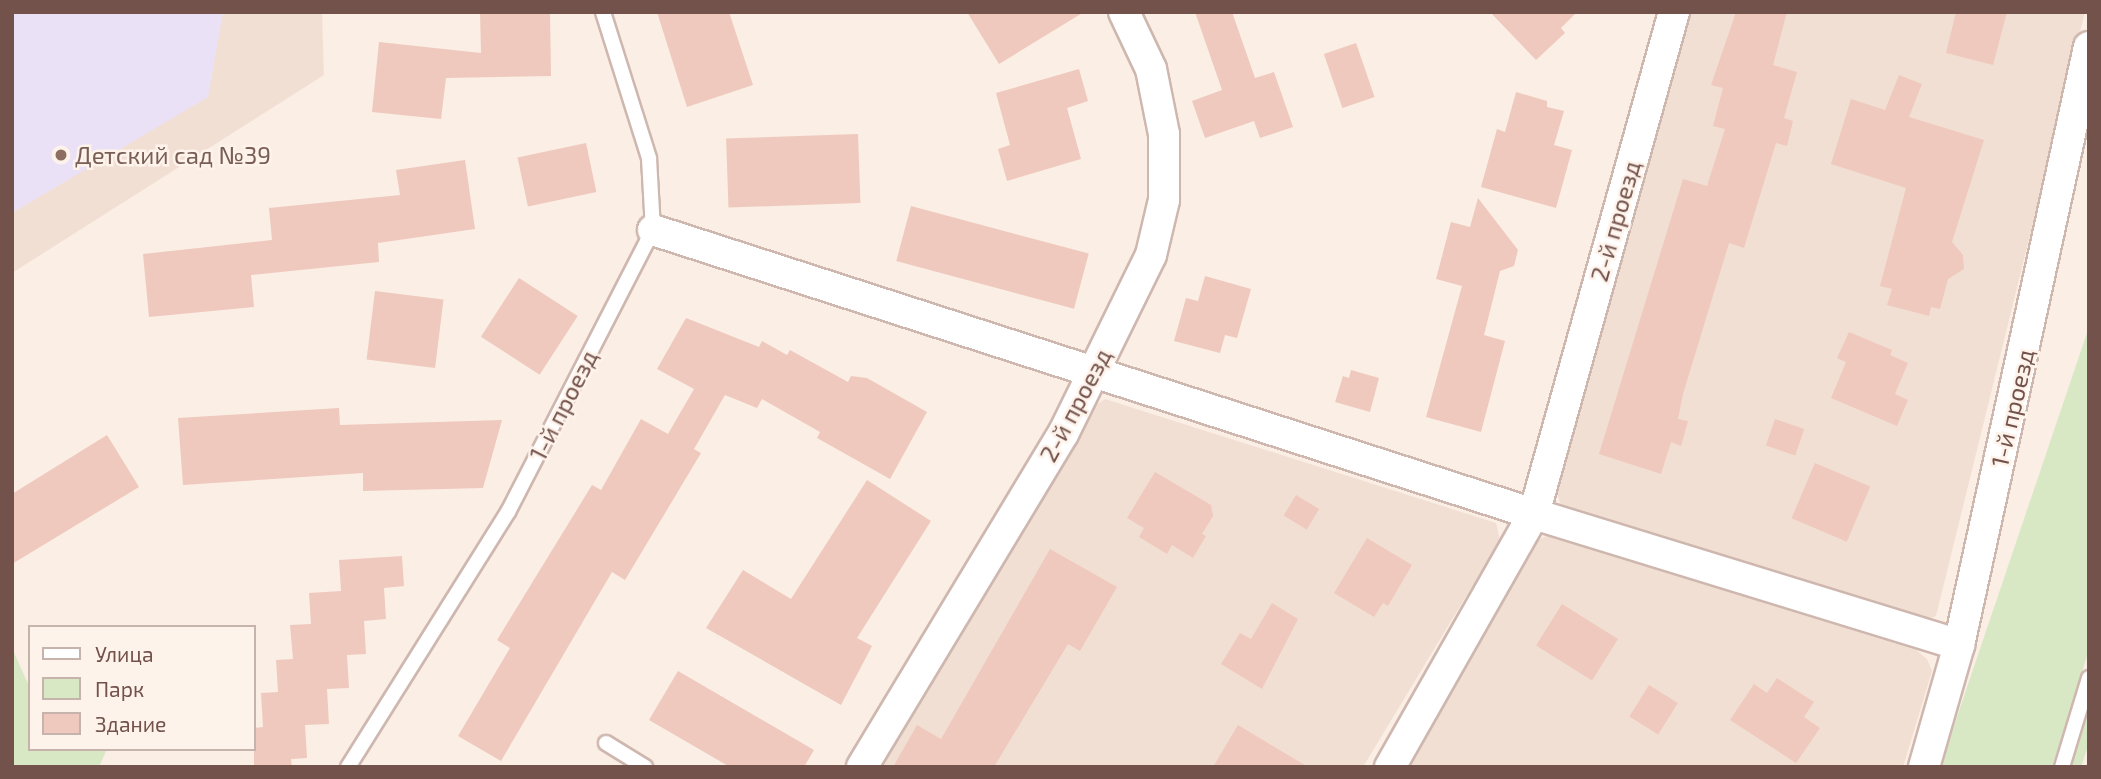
<!DOCTYPE html>
<html>
<head>
<meta charset="utf-8">
<style>
	body { margin:0 }
	#map { position:relative; width:2101px; height:779px; overflow:hidden; background:#fbeee5; font-family:"Exo 2",sans-serif }
	div>[style] { position:absolute }
	.residential>* { inset:0; background:#f2dfd3 }
	.education>* { inset:0; background:#ebe1f7 }
	.green>* { inset:0; background:#d9e8c4 }
	.building>* { inset:0; background:#efc9bd; transform-origin:0 0 }
	.roads { filter:drop-shadow(2px 0 #ceb7af) drop-shadow(-2px 0 #ceb7af) drop-shadow(0 2px #ceb7af) drop-shadow(0 -2px #ceb7af) }
	.service>* { height:14px; margin:-7px; padding:0 7px; transform-origin:7px; border-radius:7px; background:#fff }
	.minor>* { height:30px; margin:-15px; padding:0 15px; transform-origin:15px; border-radius:15px; background:#fff }
	.dots>* { width:19px; height:19px; translate:-50% -50%; box-sizing:border-box; border:4px solid #fef3eb; border-radius:50% }
	span { translate:-50% -50%; white-space:nowrap; text-align:center; line-height:1.15; -webkit-text-stroke:5px #fef3eb; paint-order:stroke }
	.education-label { font-size:24px; color:#785e54 }
	.left { translate:0 -50%; text-align:left }
	.street-label { font-size:24px; color:#72524b }
	.frame { position:absolute; inset:0; border:14px solid #72524b; pointer-events:none }
	.legend { position:absolute; left:28px; top:625px; width:228px; height:126px; box-sizing:border-box; background:#fef3eb; border:2px solid #c6b3ab; margin:0; padding:9px 12px; list-style:none; font-size:21px; color:#72524b }
	.legend li { display:flex; align-items:center; gap:14px; height:35px }
	.legend b { width:35px; border:2px solid #c6b3ab }
</style>
</head>
<body>
<div id="map">
	<div class="residential">
		<div style="clip-path:polygon(12px 12px,322px 12px,324px 75px,12px 273px)"></div>
		<div style="clip-path:polygon(1689px 12px,2085px 12px,1936px 616px,1926px 620px,1561px 506px,1556px 490px)"></div>
		<div style="clip-path:polygon(1105px 399px,1496px 523px,1500px 540px,1363px 767px,873px 767px,1089px 410px)"></div>
		<div style="clip-path:polygon(1548px 535px,1916px 650px,1927px 659px,1932px 671px,1903px 767px,1404px 767px,1533px 543px)"></div>
	</div>
	<div class="education">
		<div style="clip-path:polygon(12px 12px,223px 12px,208px 97px,12px 213px)"></div>
	</div>
	<div class="green">
		<div style="clip-path:polygon(2089px 327px,2089px 650px,2052px 767px,1940px 767px)"></div>
		<div style="clip-path:polygon(12px 648px,30px 688px,30px 749px,107px 749px,99px 767px,12px 767px)"></div>
		<div style="clip-path:polygon(2089px 711px,2089px 743px,2081px 767px,2071px 767px)"></div>
	</div>
	<div class="building">
		<div style="clip-path:polygon(480px 12px,550px 12px,551px 76px,446px 78px,441px 119px,372px 112px,379px 42px,481px 53px)"></div>
		<div style="clip-path:polygon(657px 12px,729px 12px,753px 85px,687px 107px)"></div>
		<div style="clip-path:polygon(967px 12px,1084px 12px,999px 64px)"></div>
		<div style="clip-path:polygon(1195px 12px,1232px 12px,1255px 78px,1274px 72px,1293px 127px,1260px 138px,1254px 121px,1205px 138px,1192px 101px,1222px 90px)"></div>
		<div style="clip-path:polygon(1490px 12px,1577px 12px,1561px 28px,1565px 33px,1536px 60px)"></div>
		<div style="clip-path:polygon(1736px 12px,1787px 12px,1773px 65px,1797px 72px,1784px 118px,1793px 121px,1787px 146px,1776px 143px,1744px 248px,1729px 243px,1683px 394px,1678px 419px,1688px 421px,1681px 446px,1671px 442px,1661px 474px,1599px 454px,1683px 179px,1707px 186px,1725px 129px,1713px 126px,1723px 88px,1711px 85px)"></div>
		<div style="clip-path:polygon(1956px 12px,2007px 12px,1993px 65px,1946px 53px)"></div>
		<div style="left:1356px;top:43px;width:57px;height:34px;rotate:71deg"></div>
		<div style="clip-path:polygon(1079px 69px,1088px 101px,1067px 108px,1081px 159px,1007px 181px,998px 149px,1010px 145px,996px 93px)"></div>
		<div style="clip-path:polygon(1899px 75px,1922px 84px,1909px 117px,1984px 140px,1952px 242px,1963px 255px,1964px 269px,1948px 279px,1940px 309px,1931px 307px,1929px 316px,1887px 305px,1892px 289px,1880px 286px,1906px 188px,1831px 164px,1851px 99px,1885px 110px)"></div>
		<div style="clip-path:polygon(1516px 92px,1547px 101px,1547px 107px,1564px 111px,1554px 145px,1572px 150px,1556px 208px,1481px 187px,1497px 129px,1505px 132px)"></div>
		<div style="left:858px;top:134px;width:69px;height:132px;rotate:88deg"></div>
		<div style="left:586px;top:143px;width:50px;height:70px;rotate:78deg"></div>
		<div style="clip-path:polygon(465px 160px,475px 229px,378px 243px,379px 262px,251px 275px,254px 307px,149px 317px,143px 254px,272px 240px,269px 208px,400px 195px,396px 170px)"></div>
		<div style="clip-path:polygon(1478px 198px,1518px 250px,1514px 266px,1500px 271px,1484px 335px,1505px 341px,1481px 432px,1426px 417px,1462px 286px,1436px 279px,1451px 222px,1470px 227px)"></div>
		<div style="left:911px;top:206px;width:184px;height:57px;rotate:15deg"></div>
		<div style="clip-path:polygon(1205px 276px,1251px 289px,1237px 338px,1225px 335px,1220px 353px,1174px 341px,1186px 298px,1198px 301px)"></div>
		<div style="left:519px;top:278px;width:70px;height:70px;rotate:33deg"></div>
		<div style="left:375px;top:291px;width:69px;height:69px;rotate:7deg"></div>
		<div style="clip-path:polygon(686px 318px,759px 347px,762px 341px,787px 355px,790px 350px,848px 382px,851px 376px,867px 378px,927px 412px,890px 479px,817px 438px,820px 432px,762px 399px,757px 408px,725px 395px,694px 449px,701px 453px,625px 580px,612px 572px,501px 761px,458px 736px,510px 648px,497px 640px,592px 485px,601px 490px,641px 419px,668px 434px,694px 389px,657px 369px)"></div>
		<div style="clip-path:polygon(1849px 332px,1892px 350px,1890px 355px,1908px 363px,1895px 394px,1908px 400px,1897px 426px,1831px 398px,1846px 362px,1837px 358px)"></div>
		<div style="clip-path:polygon(1351px 370px,1379px 378px,1370px 412px,1335px 402px,1343px 376px,1349px 378px)"></div>
		<div style="clip-path:polygon(339px 408px,340px 425px,502px 420px,483px 488px,363px 491px,363px 473px,183px 485px,178px 418px)"></div>
		<div style="left:1775px;top:419px;width:31px;height:28px;rotate:19deg"></div>
		<div style="clip-path:polygon(107px 435px,139px 487px,12px 564px,12px 494px)"></div>
		<div style="left:1815px;top:463px;width:60px;height:60px;rotate:23deg"></div>
		<div style="clip-path:polygon(1155px 472px,1211px 505px,1213px 516px,1202px 534px,1206px 536px,1193px 558px,1172px 545px,1167px 554px,1139px 537px,1144px 528px,1127px 518px)"></div>
		<div style="clip-path:polygon(867px 480px,931px 521px,857px 638px,872px 646px,841px 705px,706px 628px,743px 570px,791px 599px)"></div>
		<div style="left:1296px;top:495px;width:27px;height:24px;rotate:31deg"></div>
		<div style="clip-path:polygon(1367px 538px,1412px 565px,1388px 606px,1383px 603px,1374px 617px,1334px 593px)"></div>
		<div style="clip-path:polygon(1050px 549px,1117px 587px,1080px 651px,1068px 644px,994px 767px,893px 767px,917px 725px,941px 739px)"></div>
		<div style="clip-path:polygon(402px 556px,404px 586px,384px 588px,386px 619px,364px 621px,366px 654px,347px 655px,349px 688px,327px 689px,329px 724px,305px 725px,307px 758px,291px 759px,292px 767px,254px 767px,254px 728px,263px 727px,261px 693px,278px 692px,276px 660px,293px 659px,290px 625px,311px 624px,309px 593px,341px 591px,339px 560px)"></div>
		<div style="clip-path:polygon(1272px 603px,1298px 619px,1262px 689px,1221px 664px,1240px 633px,1251px 639px)"></div>
		<div style="left:1562px;top:604px;width:66px;height:49px;rotate:32deg"></div>
		<div style="clip-path:polygon(678px 671px,814px 750px,804px 767px,730px 767px,649px 720px)"></div>
		<div style="clip-path:polygon(1777px 678px,1814px 702px,1804px 717px,1820px 728px,1796px 763px,1730px 720px,1754px 684px,1767px 693px)"></div>
		<div style="left:1649px;top:685px;width:34px;height:37px;rotate:32deg"></div>
		<div style="clip-path:polygon(1238px 725px,1308px 767px,1213px 767px)"></div>
	</div>
	<div class="roads">
		<div class="service">
			<div style="left:606px;top:743px;width:46px;rotate:31.6deg"></div>
			<div style="left:348px;top:767px;width:301px;rotate:-57.9deg"></div>
			<div style="left:508px;top:512px;width:317px;rotate:-62.8deg"></div>
			<div style="left:653px;top:230px;width:72px;rotate:-93.2deg"></div>
			<div style="left:649px;top:158px;width:153px;rotate:-107.5deg"></div>
			<div style="left:2062px;top:767px;width:93px;rotate:-73.1deg"></div>
		</div>
		<div class="minor">
			<div style="left:653px;top:230px;width:926px;rotate:17.87deg"></div>
			<div style="left:1534px;top:514px;width:445px;rotate:17.1deg"></div>
			<div style="left:862px;top:767px;width:389px;rotate:-58.9deg"></div>
			<div style="left:1063px;top:434px;width:199px;rotate:-63.8deg"></div>
			<div style="left:1151px;top:255px;width:57px;rotate:-76.7deg"></div>
			<div style="left:1164px;top:200px;width:66px;rotate:-90deg"></div>
			<div style="left:1164px;top:134px;width:66px;rotate:-101.3deg"></div>
			<div style="left:1151px;top:69px;width:63px;rotate:-115.3deg"></div>
			<div style="left:1390px;top:767px;width:291px;rotate:-60.4deg"></div>
			<div style="left:1534px;top:514px;width:521px;rotate:-74.42deg"></div>
			<div style="left:1924px;top:767px;width:127px;rotate:-74deg"></div>
			<div style="left:1959px;top:645px;width:612px;rotate:-77.74deg"></div>
		</div>
	</div>
	<div class="dots">
		<div style="left:61px;top:155px;background:#8d6e63"></div>
	</div>
	<div class="education-label">
		<span class="left" style="left:75px;top:155px">Детский сад №39</span>
	</div>
	<div class="street-label">
		<span style="left:1615px;top:221px;rotate:-74deg">2-й проезд</span>
		<span style="left:563px;top:405px;rotate:-63deg">1-й проезд</span>
		<span style="left:1075px;top:405px;rotate:-62deg">2-й проезд</span>
		<span style="left:2012px;top:408px;rotate:-77deg">1-й проезд</span>
	</div>
	<div class="frame"></div>
	<ul class="legend">
	<li><b style="height:9px;background:#fff"></b>Улица</li>
	<li><b style="height:19px;background:#d9e8c4"></b>Парк</li>
	<li><b style="height:19px;background:#efc9bd"></b>Здание</li>
	</ul>
</div>
</body>
</html>
